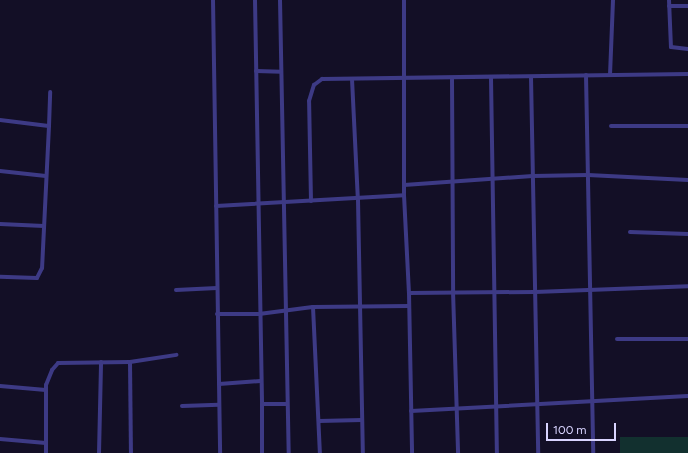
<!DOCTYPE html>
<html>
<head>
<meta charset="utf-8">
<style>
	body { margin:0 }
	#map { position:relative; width:688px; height:453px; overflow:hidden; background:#130f26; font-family:Figtree,sans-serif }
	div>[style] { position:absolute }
	.green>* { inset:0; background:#12302f; transform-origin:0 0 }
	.minor>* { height:4px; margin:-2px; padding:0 2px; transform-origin:2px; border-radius:2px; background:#3d3a85 }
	span { translate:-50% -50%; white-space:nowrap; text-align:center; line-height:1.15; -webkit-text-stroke:3.5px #130f26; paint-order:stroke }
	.scale { position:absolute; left:546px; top:423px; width:70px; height:18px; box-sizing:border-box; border:2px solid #d9d4ff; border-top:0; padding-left:5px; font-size:12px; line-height:14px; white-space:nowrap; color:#d9d4ff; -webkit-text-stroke:3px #130f26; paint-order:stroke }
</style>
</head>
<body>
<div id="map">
	<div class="green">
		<div style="left:620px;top:437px;width:68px;height:16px"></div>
	</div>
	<div class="minor">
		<div style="left:213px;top:0;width:453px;rotate:89.1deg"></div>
		<div style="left:255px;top:0;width:404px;rotate:89deg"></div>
		<div style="left:262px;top:404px;width:25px"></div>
		<div style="left:280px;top:0;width:453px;rotate:88.9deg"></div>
		<div style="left:404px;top:0;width:195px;rotate:90deg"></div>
		<div style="left:404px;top:195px;width:98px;rotate:87.1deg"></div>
		<div style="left:409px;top:293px;width:160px;rotate:88.9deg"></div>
		<div style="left:669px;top:0;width:47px;rotate:87.6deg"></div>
		<div style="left:671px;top:47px;width:17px;rotate:7deg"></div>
		<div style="left:669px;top:6px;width:19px"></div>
		<div style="left:256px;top:71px;width:25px;rotate:2deg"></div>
		<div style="left:586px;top:75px;width:378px;rotate:88.9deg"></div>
		<div style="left:610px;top:75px;width:75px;rotate:-87.7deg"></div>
		<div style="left:531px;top:77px;width:376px;rotate:88.9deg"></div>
		<div style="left:452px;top:78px;width:213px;rotate:89.7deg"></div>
		<div style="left:453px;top:291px;width:162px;rotate:88.2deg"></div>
		<div style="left:491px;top:78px;width:375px;rotate:89.1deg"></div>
		<div style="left:352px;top:79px;width:121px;rotate:87.2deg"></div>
		<div style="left:358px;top:200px;width:253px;rotate:88.9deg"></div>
		<div style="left:0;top:120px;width:49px;rotate:7deg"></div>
		<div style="left:49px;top:126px;width:142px;rotate:92.8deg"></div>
		<div style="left:42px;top:268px;width:11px;rotate:117deg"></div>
		<div style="left:37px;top:278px;width:37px;rotate:-178deg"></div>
		<div style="left:49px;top:126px;width:34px;rotate:-88deg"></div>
		<div style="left:611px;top:126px;width:77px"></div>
		<div style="left:0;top:171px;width:46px;rotate:6.2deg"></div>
		<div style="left:404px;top:185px;width:129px;rotate:-4deg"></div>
		<div style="left:533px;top:176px;width:55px;rotate:-1deg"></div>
		<div style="left:588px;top:175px;width:100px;rotate:2.9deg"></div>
		<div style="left:311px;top:201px;width:100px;rotate:-91.1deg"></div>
		<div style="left:309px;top:101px;width:17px;rotate:-73deg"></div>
		<div style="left:314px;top:85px;width:10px;rotate:-37deg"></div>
		<div style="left:322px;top:79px;width:366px;rotate:-0.8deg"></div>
		<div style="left:216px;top:206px;width:188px;rotate:-3.3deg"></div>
		<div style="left:0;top:224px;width:44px;rotate:2.6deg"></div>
		<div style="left:630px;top:232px;width:58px;rotate:2deg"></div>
		<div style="left:176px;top:290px;width:41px;rotate:-2.8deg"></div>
		<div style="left:409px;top:293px;width:126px;rotate:-0.5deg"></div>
		<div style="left:535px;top:292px;width:153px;rotate:-2.2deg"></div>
		<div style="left:313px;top:307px;width:146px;rotate:87.3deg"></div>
		<div style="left:217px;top:314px;width:42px"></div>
		<div style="left:259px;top:314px;width:54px;rotate:-7.4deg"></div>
		<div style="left:313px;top:307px;width:96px;rotate:-0.6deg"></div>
		<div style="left:617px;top:339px;width:71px"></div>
		<div style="left:130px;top:362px;width:91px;rotate:89.4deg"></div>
		<div style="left:219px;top:384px;width:42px;rotate:-4.1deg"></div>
		<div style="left:0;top:386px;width:46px;rotate:5deg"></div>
		<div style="left:182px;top:406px;width:37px;rotate:-2deg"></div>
		<div style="left:411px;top:411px;width:277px;rotate:-3.1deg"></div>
		<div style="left:319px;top:421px;width:43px;rotate:-1.3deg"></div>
		<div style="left:0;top:439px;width:46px;rotate:5deg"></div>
		<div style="left:46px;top:453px;width:68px;rotate:-90deg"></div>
		<div style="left:46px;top:385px;width:16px;rotate:-68deg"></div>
		<div style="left:52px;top:370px;width:9px;rotate:-49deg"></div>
		<div style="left:58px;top:363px;width:72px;rotate:-0.8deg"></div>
		<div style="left:130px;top:362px;width:47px;rotate:-8.7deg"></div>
		<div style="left:99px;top:453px;width:91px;rotate:-88.7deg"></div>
		<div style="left:262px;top:453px;width:49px;rotate:-90deg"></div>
	</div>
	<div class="scale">100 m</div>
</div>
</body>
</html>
